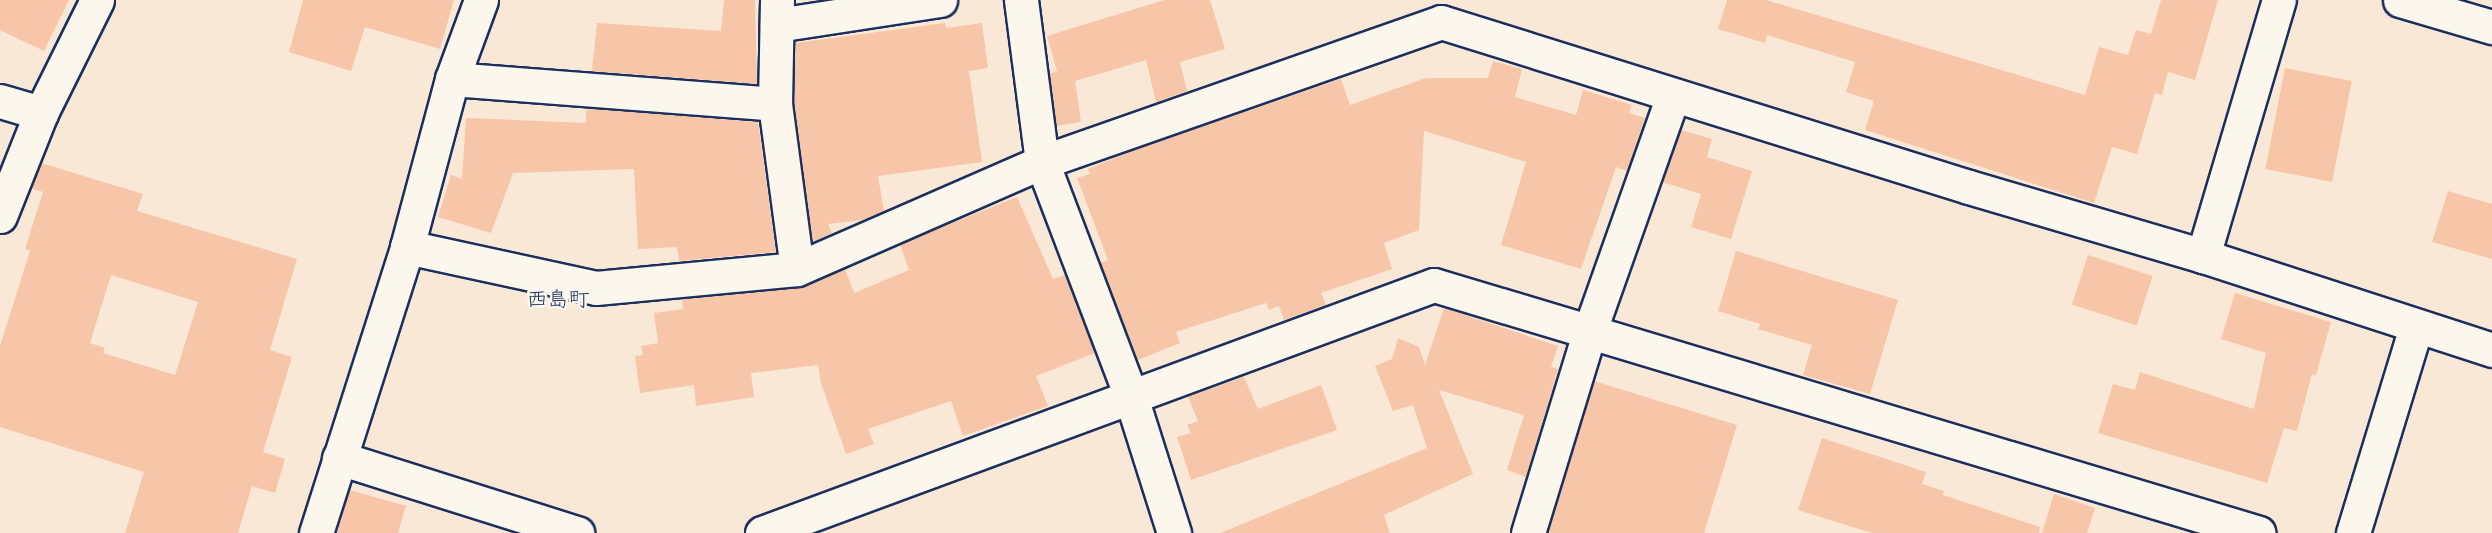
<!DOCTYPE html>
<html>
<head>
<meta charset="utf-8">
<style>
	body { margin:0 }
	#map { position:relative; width:2492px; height:533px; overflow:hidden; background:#fae8d7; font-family:Pangolin,"Klee One",sans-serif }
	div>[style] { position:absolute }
	.building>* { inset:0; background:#f7c5a7; transform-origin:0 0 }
	.roads { filter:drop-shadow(2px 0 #1b2f5e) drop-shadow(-2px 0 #1b2f5e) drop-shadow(0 2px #1b2f5e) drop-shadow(0 -2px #1b2f5e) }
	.street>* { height:33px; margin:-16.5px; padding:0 16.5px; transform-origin:16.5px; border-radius:16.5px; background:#fbf7ec }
	.secondary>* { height:33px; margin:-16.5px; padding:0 16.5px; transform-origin:16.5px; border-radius:16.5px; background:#fbf7ec }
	span { translate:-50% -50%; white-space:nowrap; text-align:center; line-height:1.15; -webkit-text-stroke:5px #fbf7ec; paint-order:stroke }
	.neighbourhood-label { font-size:21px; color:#1b2f5e }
</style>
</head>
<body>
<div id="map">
	<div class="building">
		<div style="clip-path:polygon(0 0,69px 0,44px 51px,0 30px)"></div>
		<div style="clip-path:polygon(303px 0,454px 0,440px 49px,365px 27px,351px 71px,289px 52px)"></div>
		<div style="clip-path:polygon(724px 0,755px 0,757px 84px,592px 71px,597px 23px,721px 31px)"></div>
		<div style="clip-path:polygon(1164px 0,1210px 0,1225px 49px,1180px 62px,1187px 91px,1156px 102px,1146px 60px,1075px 81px,1081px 122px,1056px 126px,1049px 74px,1057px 71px,1047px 36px)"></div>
		<div style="clip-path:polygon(1727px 0,1766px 0,2085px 95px,2099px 47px,2128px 55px,2136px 30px,2151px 34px,2161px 0,2218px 0,2195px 80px,2168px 72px,2162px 95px,2155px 93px,2137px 154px,2112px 147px,2094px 203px,1865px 130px,1874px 101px,1846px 92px,1855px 62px,1767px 35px,1765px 43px,1718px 29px)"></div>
		<div style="clip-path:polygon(945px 23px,946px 28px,982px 23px,988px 68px,969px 71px,982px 162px,878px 176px,884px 211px,862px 220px,828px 224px,832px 233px,812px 242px,794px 103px,795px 43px)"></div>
		<div style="clip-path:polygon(1493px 61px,1522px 69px,1515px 97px,1576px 115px,1583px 90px,1632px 105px,1629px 113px,1645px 118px,1627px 171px,1616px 167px,1581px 269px,1501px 245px,1526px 162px,1424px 131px,1419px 230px,1384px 243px,1392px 269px,1321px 293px,1326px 305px,1284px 320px,1279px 306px,1269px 310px,1266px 303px,1176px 332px,1180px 343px,1138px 360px,1100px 263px,1108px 260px,1077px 178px,1090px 174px,1088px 169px,1134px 150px,1341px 79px,1350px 105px,1426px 78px,1488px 78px)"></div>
		<div style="left:2285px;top:68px;width:68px;height:103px;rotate:11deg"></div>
		<div style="clip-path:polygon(591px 109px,758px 122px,776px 252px,679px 261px,677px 247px,638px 249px,634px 169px,513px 173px,491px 233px,438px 217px,451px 175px,462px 179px,466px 118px,586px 123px,586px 111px)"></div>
		<div style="clip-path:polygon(1681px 130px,1712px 139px,1707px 157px,1752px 171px,1731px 239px,1691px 227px,1701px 194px,1662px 182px)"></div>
		<div style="clip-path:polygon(evenodd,41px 163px,143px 194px,137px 211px,297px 259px,270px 350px,292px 357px,263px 452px,285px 459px,275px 493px,252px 486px,238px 533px,125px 533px,144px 472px,0 427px,0 346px,30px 251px,25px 249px,43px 192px,31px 188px,41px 163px,111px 275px,198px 302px,175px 375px,103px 353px,105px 348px,90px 343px,111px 275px)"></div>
		<div style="clip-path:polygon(2448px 191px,2492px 204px,2492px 259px,2432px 242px)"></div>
		<div style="clip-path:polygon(1017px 197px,1053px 279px,1065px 275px,1095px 353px,1036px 376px,1048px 406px,963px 436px,951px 401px,868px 429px,874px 444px,846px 454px,821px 383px,818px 365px,751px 373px,754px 397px,696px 406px,694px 385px,640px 393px,635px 356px,643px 355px,641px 346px,658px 343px,654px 313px,683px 309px,682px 299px,800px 287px,845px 269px,854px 293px,909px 270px,900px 244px)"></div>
		<div style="clip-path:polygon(1736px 251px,1898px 300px,1870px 394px,1803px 375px,1812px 345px,1758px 329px,1760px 324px,1718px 311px)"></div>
		<div style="left:2088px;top:255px;width:68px;height:52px;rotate:18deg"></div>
		<div style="clip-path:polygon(2235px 293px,2331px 322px,2316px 375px,2312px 374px,2297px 431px,2284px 428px,2267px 483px,2098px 433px,2113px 384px,2135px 390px,2140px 372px,2254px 409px,2266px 353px,2221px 339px)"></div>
		<div style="clip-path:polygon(1444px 308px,1558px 346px,1551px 367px,1558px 369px,1526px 477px,1507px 470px,1524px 415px,1439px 390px,1473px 474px,1384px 515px,1390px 533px,1220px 533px,1427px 448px,1413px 405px,1393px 411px,1375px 366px,1392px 359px,1398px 338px,1419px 347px,1425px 365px)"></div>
		<div style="clip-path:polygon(1244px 377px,1258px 409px,1321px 385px,1337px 430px,1191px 480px,1177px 437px,1191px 433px,1187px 425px,1198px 421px,1188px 397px)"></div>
		<div style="clip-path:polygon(1594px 381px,1737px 425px,1704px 533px,1548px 533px)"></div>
		<div style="clip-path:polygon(1822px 438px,1926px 472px,1922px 484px,1944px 491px,1943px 495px,2040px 527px,2039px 533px,1872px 533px,1798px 510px)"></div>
		<div style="clip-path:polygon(350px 490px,406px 506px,398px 533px,337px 533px)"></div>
		<div style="clip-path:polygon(2054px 494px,2095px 508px,2087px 533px,2042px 533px)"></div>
	</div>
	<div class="roads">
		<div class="street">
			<div style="left:777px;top:0;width:104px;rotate:91.1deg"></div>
			<div style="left:775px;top:104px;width:166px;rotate:82.4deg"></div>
			<div style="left:1021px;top:0;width:163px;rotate:82.6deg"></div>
			<div style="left:1042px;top:162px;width:248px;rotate:69.2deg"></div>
			<div style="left:1130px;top:394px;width:146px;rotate:72.4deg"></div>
			<div style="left:777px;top:25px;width:165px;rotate:-8.7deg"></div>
			<div style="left:452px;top:79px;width:324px;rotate:4.4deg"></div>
			<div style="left:0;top:101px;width:43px;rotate:16.3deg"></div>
			<div style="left:0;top:216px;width:111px;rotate:-68.3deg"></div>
			<div style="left:41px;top:113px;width:126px;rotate:-63.6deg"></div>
			<div style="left:407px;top:247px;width:193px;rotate:12.2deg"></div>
			<div style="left:596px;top:288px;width:202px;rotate:-5.4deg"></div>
			<div style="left:797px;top:269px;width:267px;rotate:-23.6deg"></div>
			<div style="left:1042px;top:162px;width:423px;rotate:-19.3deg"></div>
			<div style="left:1441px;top:22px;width:553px;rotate:17.35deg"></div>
			<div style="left:1969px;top:187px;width:244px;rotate:16.4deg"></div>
			<div style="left:2203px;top:256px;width:304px;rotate:18deg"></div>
			<div style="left:2203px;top:256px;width:267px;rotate:-73.5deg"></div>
			<div style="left:339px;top:458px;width:250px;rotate:17.5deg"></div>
			<div style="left:316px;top:533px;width:300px;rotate:-72.3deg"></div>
			<div style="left:407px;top:247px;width:174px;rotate:-75deg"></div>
			<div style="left:452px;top:79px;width:84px;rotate:-69.8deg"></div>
			<div style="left:762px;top:533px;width:716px;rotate:-20.26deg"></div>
			<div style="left:1434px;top:285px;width:861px;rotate:16.73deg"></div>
			<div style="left:1528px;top:533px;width:209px;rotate:-73deg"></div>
			<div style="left:1589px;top:333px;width:251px;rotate:-70.5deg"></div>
			<div style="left:2353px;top:533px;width:215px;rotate:-73deg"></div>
		</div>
		<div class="secondary">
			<div style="left:2400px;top:0;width:96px;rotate:16.4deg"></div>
		</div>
	</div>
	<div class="neighbourhood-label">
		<span style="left:558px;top:300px">西島町</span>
	</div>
</div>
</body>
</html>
